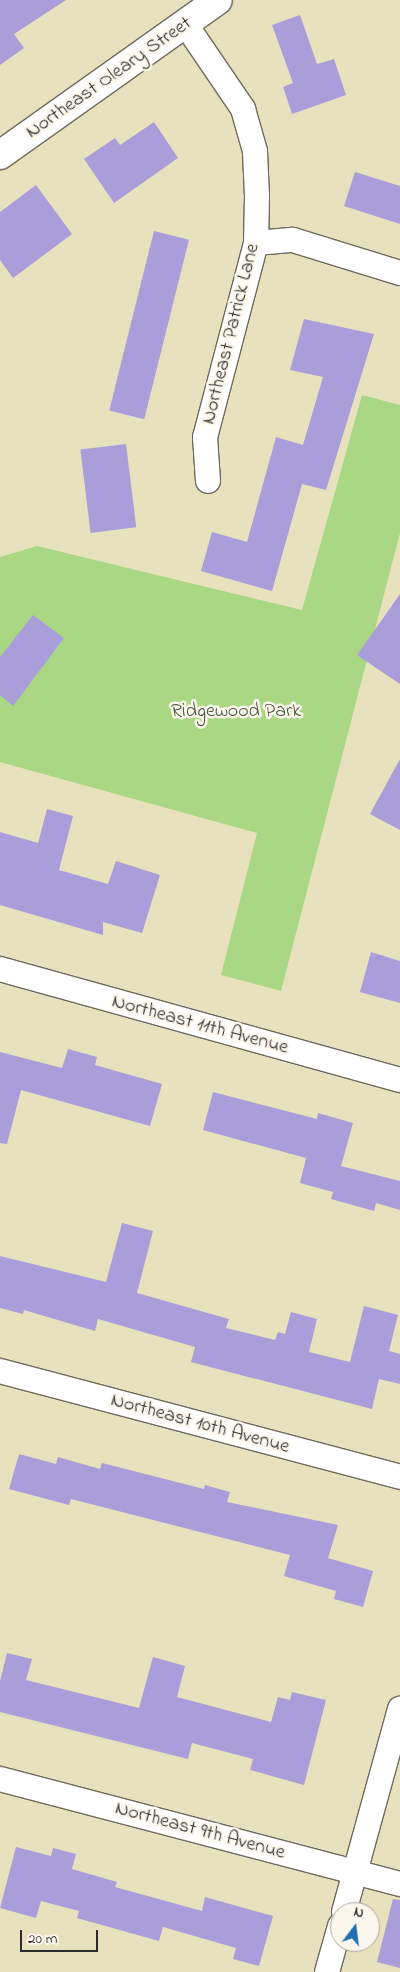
<!DOCTYPE html>
<html>
<head>
<meta charset="utf-8">
<style>
	body { margin:0 }
	#map { position:relative; width:400px; height:1972px; overflow:hidden; background:#e8e1be; font-family:"Indie Flower",sans-serif }
	div>[style] { position:absolute }
	.green>* { inset:0; background:#aad784 }
	.building>* { inset:0; background:#a99ed9; transform-origin:0 0 }
	.roads { filter:drop-shadow(1px 0 #6d6b5e) drop-shadow(-1px 0 #6d6b5e) drop-shadow(0 1px #6d6b5e) drop-shadow(0 -1px #6d6b5e) }
	.street>* { height:24px; margin:-12px; padding:0 12px; transform-origin:12px; border-radius:12px; background:#fff }
	.secondary>* { height:28px; margin:-14px; padding:0 14px; transform-origin:14px; border-radius:14px; background:#fff }
	span { translate:-50% -50%; white-space:nowrap; text-align:center; line-height:1.15; -webkit-text-stroke:5px #fbf7ec; paint-order:stroke }
	.street-label { font-size:20px; color:#2b2b2b }
	.park-label { font-size:20px; color:#4b5641 }
	.north { position:absolute; left:330px; top:1902px; width:50px; height:50px; box-sizing:border-box; background:#fbf7ec; border:1px solid #a8a59f; border-radius:50%; rotate:15deg; font-size:14px; font-weight:700; line-height:20px; text-align:center; color:#2b2b2b }
	.north::after { content:''; display:block; margin:auto; width:18px; height:22px; background:#1f6fb2; clip-path:polygon(50% 0,100% 100%,50% 72%,0 100%) }
	.scale { position:absolute; left:20px; top:1930px; width:78px; height:22px; box-sizing:border-box; border:2px solid #2b2b2b; border-top:0; padding-left:6px; font-size:15px; line-height:18px; white-space:nowrap; color:#2b2b2b; -webkit-text-stroke:4px #fbf7ec; paint-order:stroke }
</style>
</head>
<body>
<div id="map">
	<div class="green">
		<div style="clip-path:polygon(362px 395px,400px 405px,400px 533px,281px 991px,221px 975px,257px 833px,0 762px,0 557px,37px 546px,302px 610px)"></div>
	</div>
	<div class="building">
		<div style="clip-path:polygon(0 0,66px 0,14px 34px,24px 48px,0 65px)"></div>
		<div style="clip-path:polygon(300px 15px,317px 64px,334px 59px,346px 95px,292px 114px,283px 87px,293px 83px,272px 25px)"></div>
		<div style="clip-path:polygon(154px 122px,178px 158px,114px 203px,84px 159px,115px 138px,120px 145px)"></div>
		<div style="clip-path:polygon(355px 172px,400px 186px,400px 224px,344px 206px)"></div>
		<div style="clip-path:polygon(36px 185px,72px 234px,13px 278px,0 260px,0 212px)"></div>
		<div style="left:154px;top:231px;width:36px;height:185px;rotate:14deg"></div>
		<div style="clip-path:polygon(304px 319px,374px 334px,326px 490px,302px 484px,272px 591px,201px 571px,212px 532px,247px 542px,276px 437px,303px 445px,323px 377px,290px 370px)"></div>
		<div style="left:126px;top:444px;width:84px;height:46px;rotate:83deg"></div>
		<div style="clip-path:polygon(400px 594px,400px 684px,357px 655px)"></div>
		<div style="clip-path:polygon(33px 615px,64px 638px,13px 706px,0 695px,0 657px)"></div>
		<div style="clip-path:polygon(400px 759px,400px 830px,370px 814px)"></div>
		<div style="clip-path:polygon(47px 809px,73px 816px,59px 870px,108px 884px,116px 861px,160px 875px,142px 933px,103px 922px,103px 935px,0 905px,0 832px,38px 843px)"></div>
		<div style="clip-path:polygon(371px 952px,400px 961px,400px 1003px,360px 992px)"></div>
		<div style="clip-path:polygon(68px 1049px,97px 1057px,95px 1065px,162px 1084px,150px 1126px,21px 1090px,7px 1144px,0 1143px,0 1052px,62px 1068px)"></div>
		<div style="clip-path:polygon(213px 1092px,317px 1119px,318px 1113px,353px 1123px,341px 1166px,400px 1181px,400px 1210px,376px 1203px,374px 1211px,331px 1199px,333px 1192px,300px 1183px,306px 1158px,203px 1130px)"></div>
		<div style="clip-path:polygon(122px 1223px,153px 1231px,137px 1293px,229px 1319px,226px 1328px,275px 1340px,278px 1332px,285px 1334px,291px 1312px,317px 1319px,309px 1352px,350px 1362px,364px 1306px,398px 1315px,389px 1351px,400px 1354px,400px 1384px,379px 1379px,372px 1409px,191px 1362px,195px 1347px,98px 1319px,95px 1331px,24px 1310px,23px 1314px,0 1308px,0 1256px,106px 1282px)"></div>
		<div style="clip-path:polygon(19px 1454px,56px 1464px,58px 1457px,100px 1469px,102px 1463px,204px 1489px,205px 1485px,230px 1492px,227px 1502px,338px 1525px,328px 1558px,373px 1571px,363px 1607px,334px 1599px,336px 1591px,284px 1576px,290px 1555px,71px 1499px,69px 1505px,9px 1489px)"></div>
		<div style="clip-path:polygon(7px 1653px,32px 1659px,26px 1680px,139px 1708px,153px 1657px,185px 1666px,177px 1697px,271px 1722px,278px 1697px,290px 1700px,292px 1692px,326px 1700px,304px 1785px,250px 1770px,253px 1759px,192px 1743px,188px 1759px,0 1712px,0 1681px)"></div>
		<div style="clip-path:polygon(16px 1847px,51px 1856px,53px 1848px,76px 1854px,72px 1869px,117px 1882px,115px 1887px,202px 1911px,205px 1897px,273px 1916px,259px 1966px,233px 1959px,236px 1948px,163px 1927px,159px 1941px,77px 1918px,79px 1911px,41px 1901px,36px 1918px,0 1908px)"></div>
		<div style="clip-path:polygon(393px 1899px,400px 1900px,400px 1968px,377px 1962px)"></div>
	</div>
	<div class="roads">
		<div class="street">
			<div style="left:186px;top:25px;width:102px;rotate:55.8deg"></div>
			<div style="left:243px;top:109px;width:44px;rotate:74.1deg"></div>
			<div style="left:255px;top:151px;width:45px;rotate:87.5deg"></div>
			<div style="left:257px;top:196px;width:47px;rotate:91.2deg"></div>
			<div style="left:256px;top:243px;width:201px;rotate:104.7deg"></div>
			<div style="left:205px;top:437px;width:44px;rotate:86.1deg"></div>
			<div style="left:256px;top:243px;width:37px;rotate:-5deg"></div>
			<div style="left:293px;top:240px;width:112px;rotate:17.1deg"></div>
			<div style="left:0;top:969px;width:415px;rotate:15.5deg"></div>
			<div style="left:0;top:1371px;width:414px;rotate:14.8deg"></div>
			<div style="left:0;top:1779px;width:414px;rotate:14.7deg"></div>
			<div style="left:344px;top:1912px;width:211px;rotate:-74.6deg"></div>
			<div style="left:327px;top:1972px;width:48px;rotate:-74.2deg"></div>
		</div>
		<div class="secondary">
			<div style="left:0;top:155px;width:267px;rotate:-35.4deg"></div>
		</div>
	</div>
	<div class="street-label">
		<span style="left:109px;top:78px;rotate:-35deg">Northeast Oleary Street</span>
		<span style="left:231px;top:334px;rotate:-76deg">Northeast Patrick Lane</span>
		<span style="left:200px;top:1025px;rotate:15deg">Northeast 11th Avenue</span>
		<span style="left:200px;top:1424px;rotate:15deg">Northeast 10th Avenue</span>
		<span style="left:200px;top:1831px;rotate:15deg">Northeast 9th Avenue</span>
	</div>
	<div class="park-label">
		<span style="left:236px;top:711px">Ridgewood Park</span>
	</div>
	<div class="north">N</div>
	<div class="scale">20 m</div>
</div>
</body>
</html>
